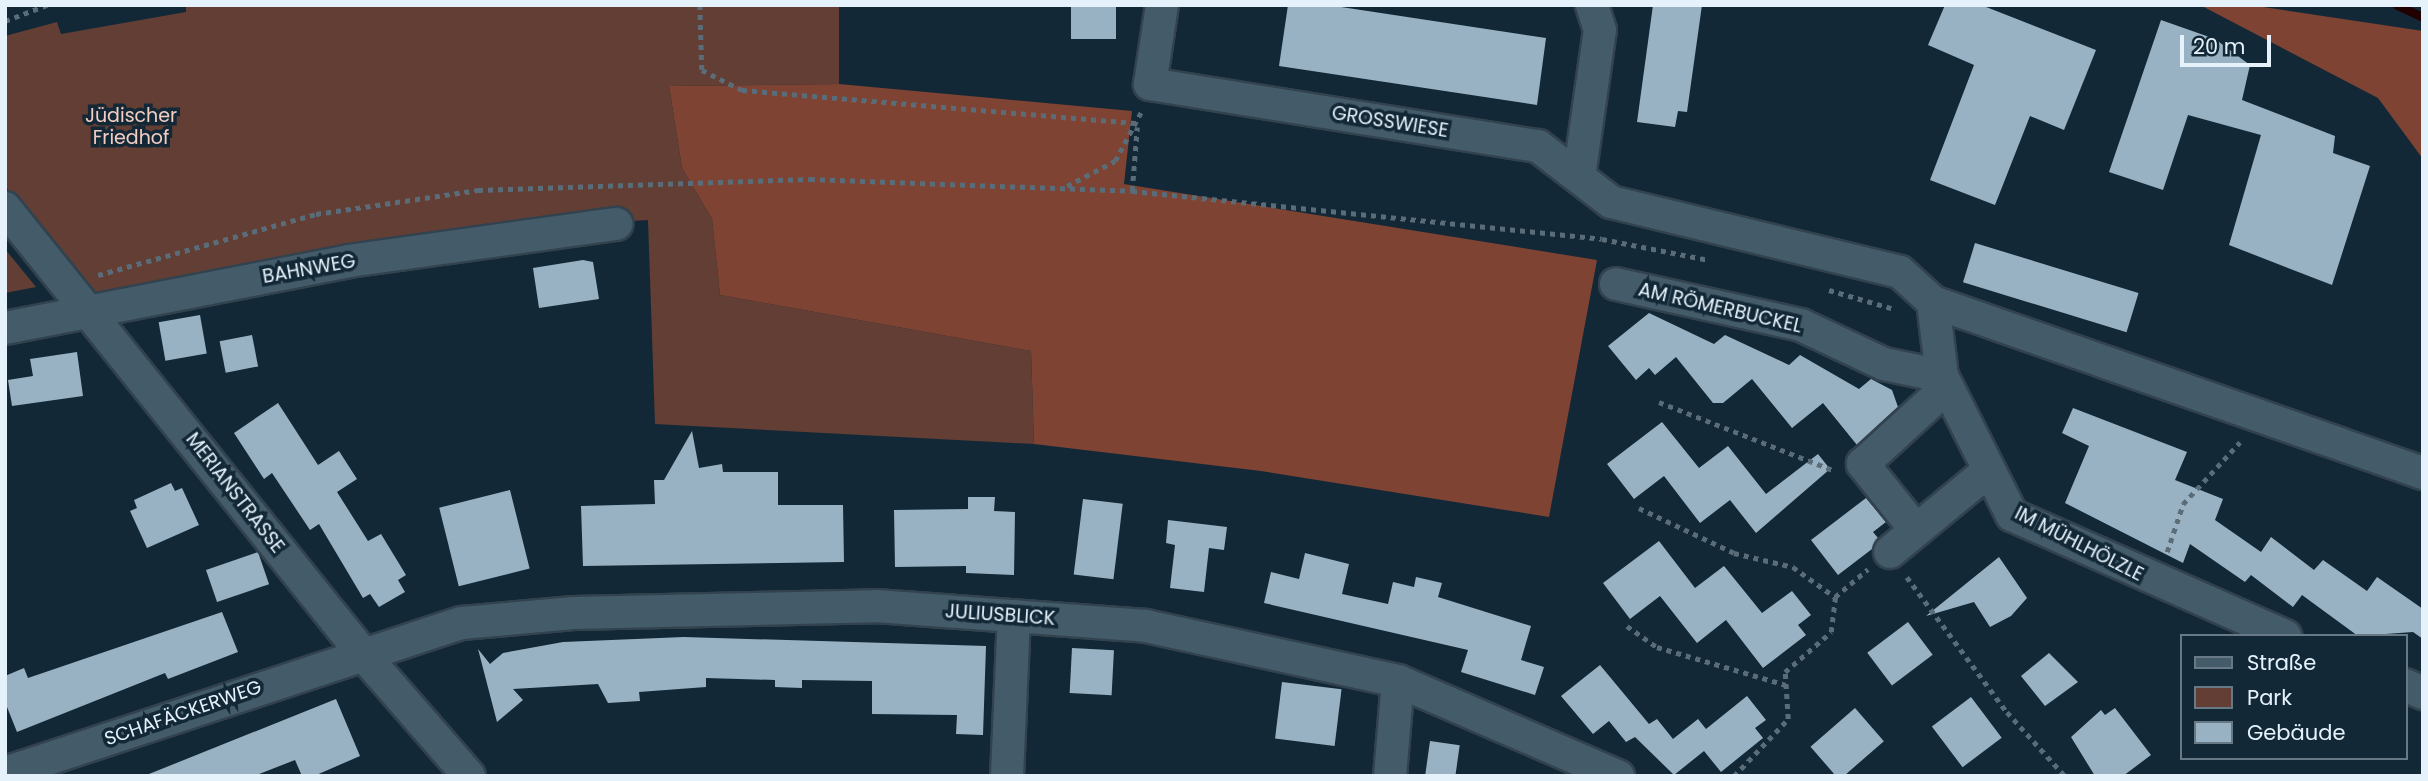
<!DOCTYPE html>
<html>
<head>
<meta charset="utf-8">
<style>
	body { margin:0 }
	#map { position:relative; width:2428px; height:781px; overflow:hidden; background:#132836; font-family:Poppins,sans-serif }
	div>[style] { position:absolute }
	.green>* { inset:0; background:#633e34 }
	.forest>* { inset:0; background:#7e4333 }
	.stream>* { height:9px; margin:-4.5px; padding:0 4.5px; transform-origin:4.5px; border-radius:4.5px; background:#200000 }
	.building>* { inset:0; background:#99b2c3; transform-origin:0 0 }
	.path>* { height:4.5px; margin-top:-2.25px; transform-origin:0; background:repeating-linear-gradient(90deg,#5a6c78 0 5px,transparent 0 10px) }
	.roads { filter:drop-shadow(2px 0 #32424e) drop-shadow(-2px 0 #32424e) drop-shadow(0 2px #32424e) drop-shadow(0 -2px #32424e) }
	.minor>* { height:32px; margin:-16px; padding:0 16px; transform-origin:16px; border-radius:16px; background:#445b6a }
	span { translate:-50% -50%; white-space:nowrap; text-align:center; line-height:1.15; -webkit-text-stroke:7px #132836; paint-order:stroke }
	.park-label { font-size:19px; color:#f3cdc2 }
	.street-label { font-size:19px; color:#e5f2fb }
	.frame { position:absolute; inset:0; border:7px solid #e5f2fb; pointer-events:none }
	.legend { position:absolute; left:2180px; top:634px; width:228px; height:126px; box-sizing:border-box; background:#132836; border:2px solid #677985; margin:0; padding:9px 12px; list-style:none; font-size:21px; color:#e5f2fb }
	.legend li { display:flex; align-items:center; gap:14px; height:35px }
	.legend b { width:35px; border:2px solid #677985 }
	.scale { position:absolute; left:2180px; top:35px; width:91px; height:32px; box-sizing:border-box; border:4px solid #e5f2fb; border-top:0; padding-left:9px; font-size:21px; line-height:24px; white-space:nowrap; color:#e5f2fb; -webkit-text-stroke:5px #132836; paint-order:stroke }
</style>
</head>
<body>
<div id="map">
	<div class="green">
		<div style="clip-path:polygon(186px 5px,839px 5px,839px 84px,669px 86px,682px 168px,712px 219px,720px 295px,1031px 351px,1034px 444px,655px 424px,648px 220px,490px 229px,111px 313px,5px 186px,5px 36px,57px 22px,61px 34px,186px 12px)"></div>
		<div style="clip-path:polygon(5px 249px,36px 287px,5px 293px)"></div>
	</div>
	<div class="forest">
		<div style="clip-path:polygon(2200px 5px,2250px 5px,2423px 31px,2423px 159px,2378px 98px)"></div>
		<div style="clip-path:polygon(839px 84px,1132px 111px,1124px 184px,1597px 260px,1549px 517px,1261px 471px,1034px 444px,1031px 351px,720px 295px,712px 219px,682px 168px,669px 86px)"></div>
	</div>
	<div class="stream">
		<div style="left:2397px;top:5px;width:29px;rotate:25deg"></div>
	</div>
	<div class="building">
		<div style="left:1071px;top:5px;width:45px;height:34px"></div>
		<div style="clip-path:polygon(1288px 5px,1328px 5px,1546px 38px,1537px 105px,1279px 66px)"></div>
		<div style="clip-path:polygon(1653px 5px,1702px 5px,1687px 112px,1678px 111px,1675px 127px,1637px 122px)"></div>
		<div style="clip-path:polygon(1945px 5px,1981px 5px,2096px 50px,2064px 130px,2030px 116px,1995px 205px,1930px 180px,1974px 65px,1928px 45px)"></div>
		<div style="clip-path:polygon(2161px 20px,2215px 39px,2250px 65px,2242px 100px,2335px 136px,2333px 153px,2370px 166px,2332px 285px,2229px 245px,2261px 135px,2188px 115px,2163px 190px,2109px 172px)"></div>
		<div style="left:1975px;top:243px;width:171px;height:41px;rotate:17deg"></div>
		<div style="clip-path:polygon(583px 260px,593px 262px,599px 299px,539px 308px,533px 268px)"></div>
		<div style="clip-path:polygon(1649px 313px,1714px 344px,1725px 335px,1789px 365px,1800px 355px,1859px 389px,1871px 379px,1892px 390px,1898px 407px,1857px 445px,1823px 403px,1792px 428px,1752px 379px,1723px 403px,1713px 403px,1676px 357px,1655px 375px,1649px 368px,1636px 380px,1608px 346px)"></div>
		<div style="left:200px;top:315px;width:39px;height:42px;rotate:80deg"></div>
		<div style="left:252px;top:335px;width:32px;height:33px;rotate:79deg"></div>
		<div style="clip-path:polygon(77px 352px,83px 396px,12px 406px,8px 380px,33px 376px,30px 359px)"></div>
		<div style="clip-path:polygon(278px 403px,318px 465px,339px 451px,357px 479px,337px 492px,368px 541px,381px 534px,406px 575px,398px 580px,405px 592px,379px 607px,370px 594px,363px 598px,319px 524px,310px 530px,272px 473px,264px 479px,234px 433px)"></div>
		<div style="clip-path:polygon(2073px 408px,2187px 452px,2175px 480px,2223px 499px,2215px 520px,2261px 552px,2271px 537px,2314px 570px,2323px 560px,2367px 591px,2377px 577px,2423px 609px,2423px 639px,2413px 632px,2358px 636px,2302px 595px,2293px 607px,2251px 575px,2245px 582px,2190px 544px,2183px 563px,2065px 503px,2089px 446px,2062px 433px)"></div>
		<div style="clip-path:polygon(1662px 422px,1699px 468px,1728px 446px,1766px 494px,1818px 454px,1830px 469px,1756px 533px,1730px 500px,1700px 523px,1664px 476px,1634px 499px,1607px 464px)"></div>
		<div style="clip-path:polygon(692px 431px,699px 468px,722px 464px,723px 472px,778px 472px,778px 505px,843px 505px,844px 562px,583px 566px,581px 506px,655px 504px,654px 480px,664px 480px)"></div>
		<div style="clip-path:polygon(171px 483px,175px 491px,182px 488px,199px 525px,147px 548px,130px 511px,137px 508px,134px 500px)"></div>
		<div style="left:510px;top:490px;width:81px;height:73px;rotate:76deg"></div>
		<div style="clip-path:polygon(968px 497px,995px 497px,994px 511px,1015px 512px,1014px 575px,966px 573px,966px 566px,895px 567px,894px 510px,968px 509px)"></div>
		<div style="clip-path:polygon(1866px 498px,1886px 522px,1873px 532px,1878px 538px,1872px 549px,1838px 575px,1811px 540px)"></div>
		<div style="left:1083px;top:499px;width:40px;height:76px;rotate:7deg"></div>
		<div style="clip-path:polygon(1168px 520px,1227px 527px,1224px 550px,1209px 548px,1204px 592px,1170px 588px,1175px 545px,1166px 543px)"></div>
		<div style="clip-path:polygon(1659px 541px,1695px 588px,1724px 566px,1762px 613px,1792px 591px,1811px 615px,1798px 625px,1806px 635px,1763px 668px,1726px 620px,1697px 643px,1660px 596px,1630px 619px,1603px 583px)"></div>
		<div style="left:258px;top:552px;width:34px;height:55px;rotate:71deg"></div>
		<div style="clip-path:polygon(1305px 553px,1349px 564px,1342px 594px,1388px 604px,1393px 582px,1414px 587px,1416px 577px,1442px 583px,1438px 597px,1531px 626px,1521px 660px,1544px 667px,1535px 695px,1461px 672px,1468px 650px,1264px 603px,1271px 572px,1299px 579px)"></div>
		<div style="clip-path:polygon(1999px 557px,2027px 598px,2011px 616px,1990px 627px,1974px 602px,1926px 616px)"></div>
		<div style="clip-path:polygon(222px 612px,238px 652px,168px 679px,165px 673px,17px 732px,5px 702px,5px 676px,24px 668px,28px 678px)"></div>
		<div style="left:1908px;top:622px;width:41px;height:51px;rotate:53deg"></div>
		<div style="clip-path:polygon(684px 637px,986px 646px,983px 735px,956px 734px,957px 715px,872px 714px,872px 681px,802px 680px,802px 688px,775px 687px,775px 680px,706px 678px,706px 687px,639px 692px,640px 701px,608px 703px,598px 684px,513px 689px,523px 700px,497px 722px,478px 649px,490px 664px,503px 653px,563px 642px)"></div>
		<div style="left:1072px;top:648px;width:42px;height:45px;rotate:3deg"></div>
		<div style="clip-path:polygon(2049px 653px,2078px 682px,2045px 706px,2021px 676px)"></div>
		<div style="clip-path:polygon(1600px 665px,1649px 724px,1657px 719px,1673px 739px,1698px 719px,1706px 729px,1747px 696px,1766px 720px,1755px 728px,1763px 738px,1721px 772px,1704px 751px,1674px 775px,1635px 737px,1626px 742px,1609px 721px,1593px 734px,1561px 696px)"></div>
		<div style="left:1282px;top:682px;width:60px;height:57px;rotate:7deg"></div>
		<div style="left:1971px;top:697px;width:51px;height:49px;rotate:53deg"></div>
		<div style="clip-path:polygon(336px 699px,360px 756px,314px 776px,302px 776px,295px 760px,254px 776px,144px 776px)"></div>
		<div style="left:1855px;top:708px;width:44px;height:59px;rotate:49deg"></div>
		<div style="clip-path:polygon(2115px 708px,2151px 755px,2123px 776px,2095px 776px,2071px 737px,2101px 710px,2105px 715px)"></div>
		<div style="left:1430px;top:741px;width:30px;height:35px;rotate:8deg"></div>
	</div>
	<div class="path">
		<div style="left:700px;top:5px;width:65px;rotate:88.2deg"></div>
		<div style="left:702px;top:70px;width:45px;rotate:26.6deg"></div>
		<div style="left:742px;top:90px;width:397px;rotate:4.8deg"></div>
		<div style="left:5px;top:21px;width:45px;rotate:-20.9deg"></div>
		<div style="left:1067px;top:186px;width:54px;rotate:-27.5deg"></div>
		<div style="left:1115px;top:161px;width:55px;rotate:-62deg"></div>
		<div style="left:1132px;top:191px;width:64px;rotate:-85.5deg"></div>
		<div style="left:98px;top:275px;width:226px;rotate:-15.6deg"></div>
		<div style="left:316px;top:214px;width:164px;rotate:-8.4deg"></div>
		<div style="left:478px;top:190px;width:332px;rotate:-1.9deg"></div>
		<div style="left:810px;top:179px;width:322px;rotate:2.1deg"></div>
		<div style="left:1132px;top:191px;width:472px;rotate:5.8deg"></div>
		<div style="left:1602px;top:239px;width:109px;rotate:11.1deg"></div>
		<div style="left:1829px;top:290px;width:65px;rotate:16.2deg"></div>
		<div style="left:1659px;top:402px;width:189px;rotate:21.4deg"></div>
		<div style="left:1639px;top:508px;width:105px;rotate:25.3deg"></div>
		<div style="left:1734px;top:553px;width:61px;rotate:13.3deg"></div>
		<div style="left:1793px;top:567px;width:52px;rotate:35.5deg"></div>
		<div style="left:2167px;top:552px;width:51px;rotate:-71.6deg"></div>
		<div style="left:2183px;top:504px;width:84px;rotate:-47.4deg"></div>
		<div style="left:1907px;top:577px;width:168px;rotate:53.5deg"></div>
		<div style="left:2007px;top:712px;width:86px;rotate:47.8deg"></div>
		<div style="left:1627px;top:626px;width:37px;rotate:35deg"></div>
		<div style="left:1657px;top:647px;width:134px;rotate:16.4deg"></div>
		<div style="left:1734px;top:776px;width:79px;rotate:-46.5deg"></div>
		<div style="left:1788px;top:719px;width:47px;rotate:-93.7deg"></div>
		<div style="left:1785px;top:672px;width:61px;rotate:-41deg"></div>
		<div style="left:1831px;top:632px;width:35px;rotate:-83deg"></div>
		<div style="left:1835px;top:597px;width:43px;rotate:-40.3deg"></div>
	</div>
	<div class="roads">
		<div class="minor">
			<div style="left:1162px;top:5px;width:80px;rotate:98.6deg"></div>
			<div style="left:1150px;top:84px;width:393px;rotate:9.1deg"></div>
			<div style="left:1538px;top:146px;width:92px;rotate:37.5deg"></div>
			<div style="left:1611px;top:202px;width:297px;rotate:13.6deg"></div>
			<div style="left:1900px;top:272px;width:45px;rotate:42.3deg"></div>
			<div style="left:1933px;top:302px;width:75px;rotate:83.1deg"></div>
			<div style="left:1942px;top:376px;width:156px;rotate:63.3deg"></div>
			<div style="left:2012px;top:515px;width:299px;rotate:23.9deg"></div>
			<div style="left:1579px;top:177px;width:148px;rotate:-81.9deg"></div>
			<div style="left:1600px;top:30px;width:26px;rotate:-108deg"></div>
			<div style="left:5px;top:208px;width:571px;rotate:51.26deg"></div>
			<div style="left:362px;top:653px;width:163px;rotate:49deg"></div>
			<div style="left:1616px;top:284px;width:189px;rotate:12.5deg"></div>
			<div style="left:1801px;top:325px;width:92px;rotate:25.2deg"></div>
			<div style="left:1884px;top:364px;width:59px;rotate:11.7deg"></div>
			<div style="left:1933px;top:302px;width:519px;rotate:19.24deg"></div>
			<div style="left:5px;top:328px;width:350px;rotate:-11deg"></div>
			<div style="left:349px;top:261px;width:270px;rotate:-7.9deg"></div>
			<div style="left:1916px;top:530px;width:85px;rotate:-128.8deg"></div>
			<div style="left:1863px;top:464px;width:114px;rotate:-42.5deg"></div>
			<div style="left:1890px;top:552px;width:124px;rotate:-39.5deg"></div>
			<div style="left:2405px;top:685px;width:20px;rotate:24deg"></div>
			<div style="left:5px;top:773px;width:481px;rotate:-18.2deg"></div>
			<div style="left:462px;top:623px;width:112px;rotate:-5.1deg"></div>
			<div style="left:574px;top:613px;width:302px;rotate:-1.3deg"></div>
			<div style="left:876px;top:606px;width:271px;rotate:4.2deg"></div>
			<div style="left:1146px;top:626px;width:258px;rotate:12.3deg"></div>
			<div style="left:1398px;top:681px;width:240px;rotate:23.4deg"></div>
			<div style="left:1007px;top:776px;width:160px;rotate:-87.5deg"></div>
			<div style="left:1390px;top:776px;width:95px;rotate:-85.2deg"></div>
		</div>
	</div>
	<div class="park-label">
		<span style="left:131px;top:127px">Jüdischer<br>Friedhof</span>
	</div>
	<div class="street-label">
		<span style="left:1390px;top:122px;rotate:9deg">GROSSWIESE</span>
		<span style="left:309px;top:269px;rotate:-10deg">BAHNWEG</span>
		<span style="left:1720px;top:308px;rotate:13deg">AM RÖMERBUCKEL</span>
		<span style="left:235px;top:493px;rotate:52deg">MERIANSTRASSE</span>
		<span style="left:2079px;top:544px;rotate:27deg">IM MÜHLHÖLZLE</span>
		<span style="left:1000px;top:615px;rotate:4deg">JULIUSBLICK</span>
		<span style="left:183px;top:713px;rotate:-19deg">SCHAFÄCKERWEG</span>
	</div>
	<div class="frame"></div>
	<ul class="legend">
	<li><b style="height:9px;background:#445b6a"></b>Straße</li>
	<li><b style="height:19px;background:#633e34"></b>Park</li>
	<li><b style="height:19px;background:#99b2c3"></b>Gebäude</li>
	</ul>
	<div class="scale">20 m</div>
</div>
</body>
</html>
